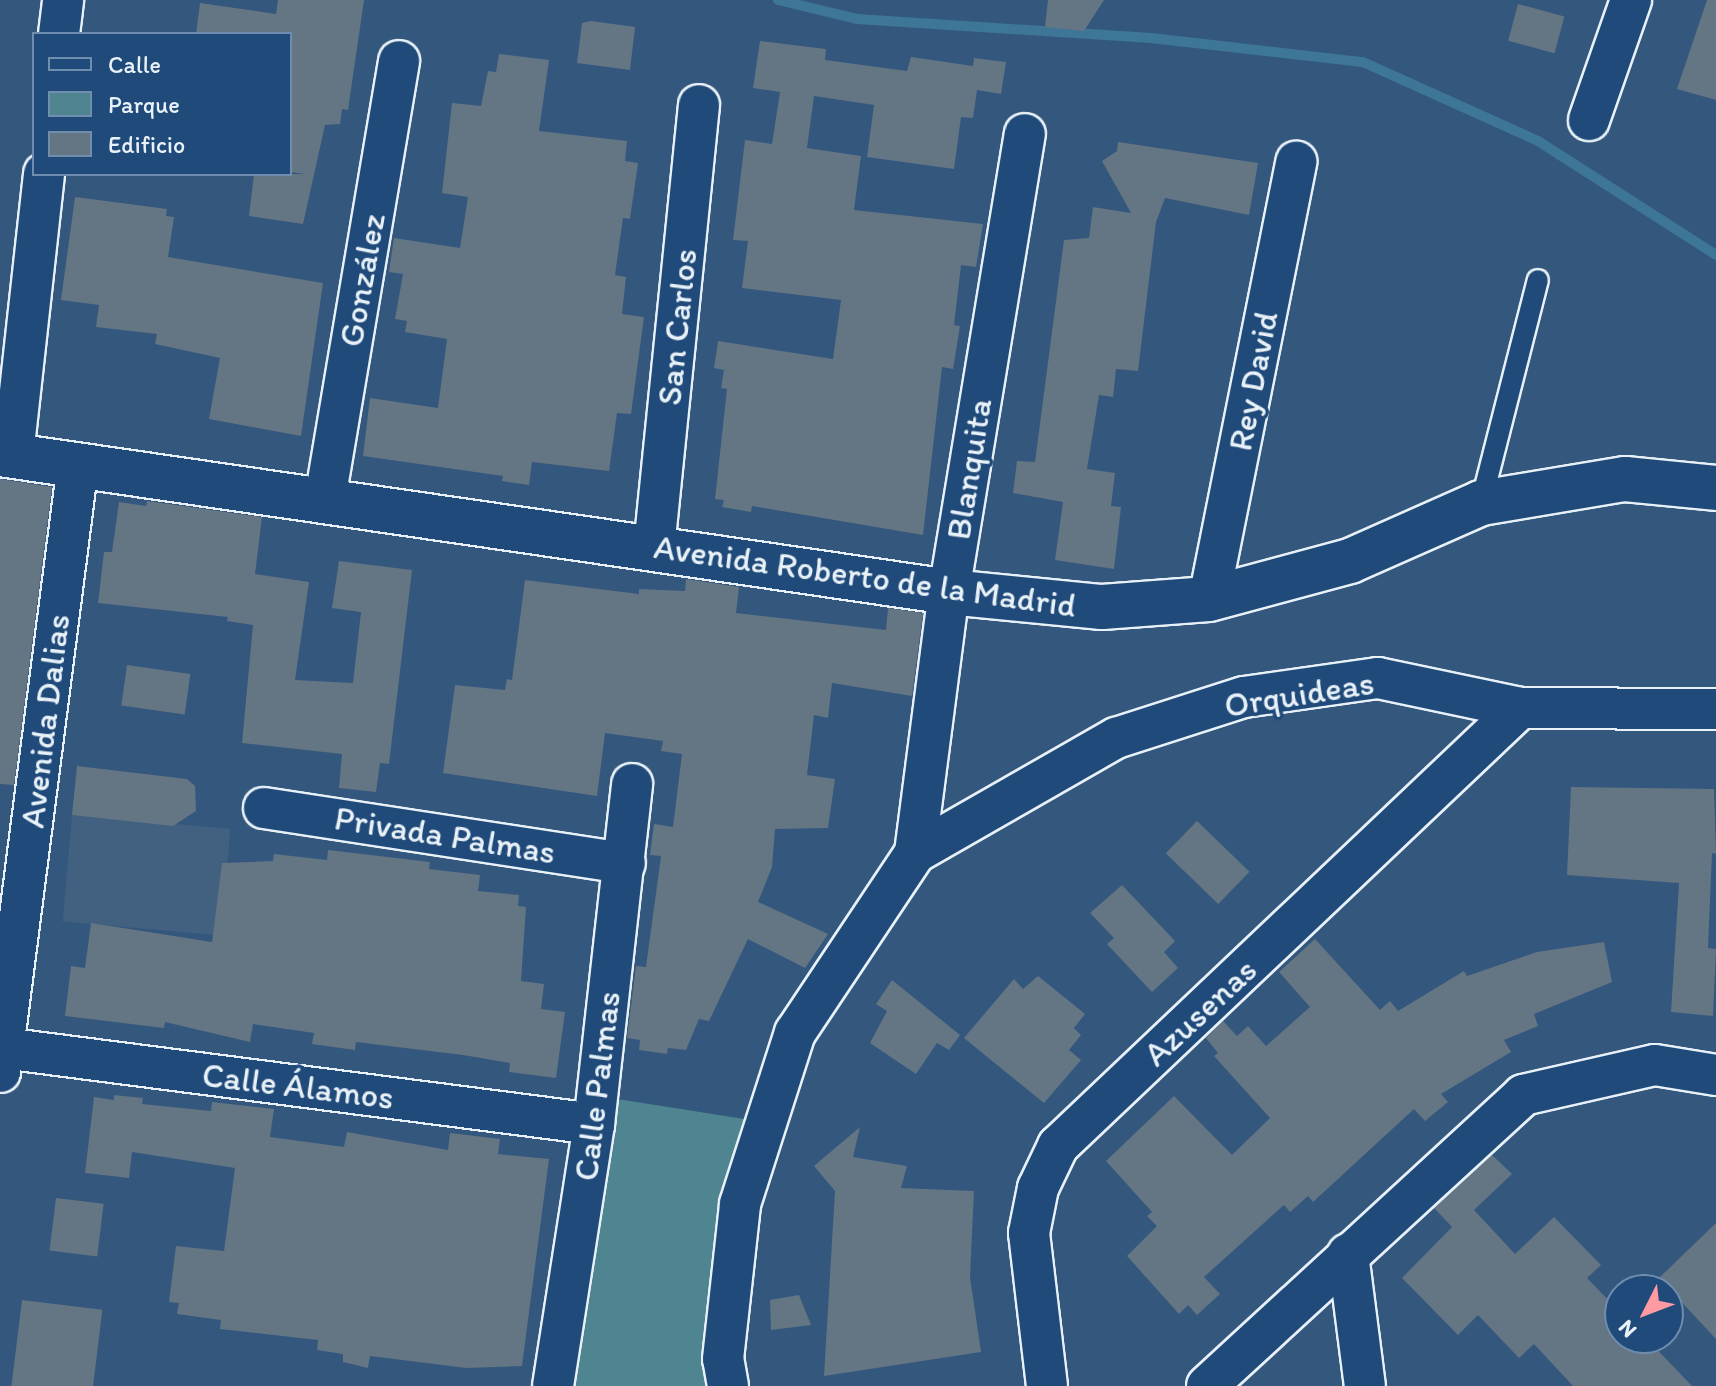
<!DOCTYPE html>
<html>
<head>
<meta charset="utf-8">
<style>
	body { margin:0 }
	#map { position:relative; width:1716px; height:1386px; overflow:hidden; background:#34577d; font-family:Itim,sans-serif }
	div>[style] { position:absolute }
	.built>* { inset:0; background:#42607f; transform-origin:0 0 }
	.green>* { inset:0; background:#4f8491; transform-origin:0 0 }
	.stream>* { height:10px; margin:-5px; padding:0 5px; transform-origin:5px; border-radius:5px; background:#3e7697 }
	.building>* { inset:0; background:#647584; transform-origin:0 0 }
	.roads { filter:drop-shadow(2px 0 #e8f1f8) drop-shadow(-2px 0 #e8f1f8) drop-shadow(0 2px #e8f1f8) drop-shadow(0 -2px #e8f1f8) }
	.lane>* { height:20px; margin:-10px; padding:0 10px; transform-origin:10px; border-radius:10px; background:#1f4a7a }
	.street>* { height:40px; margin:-20px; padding:0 20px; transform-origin:20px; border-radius:20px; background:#1f4a7a }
	.primary>* { height:44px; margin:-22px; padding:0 22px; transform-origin:22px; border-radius:22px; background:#1f4a7a }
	span { translate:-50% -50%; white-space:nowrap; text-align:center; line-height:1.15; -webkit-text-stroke:7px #1f4a7a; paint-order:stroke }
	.street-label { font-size:34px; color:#e8f1f8 }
	.legend { position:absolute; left:32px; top:32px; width:260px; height:144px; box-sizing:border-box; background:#1f4a7a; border:2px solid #6f8dac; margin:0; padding:10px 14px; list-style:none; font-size:24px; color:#e8f1f8 }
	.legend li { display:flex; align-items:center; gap:16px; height:40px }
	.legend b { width:40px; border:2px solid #6f8dac }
	.north { position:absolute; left:1604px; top:1274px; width:80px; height:80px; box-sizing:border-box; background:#1f4a7a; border:2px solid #6f8dac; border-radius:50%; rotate:228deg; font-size:22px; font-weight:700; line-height:32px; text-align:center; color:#e8f1f8 }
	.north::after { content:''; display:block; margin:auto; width:28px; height:36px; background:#ff9aa2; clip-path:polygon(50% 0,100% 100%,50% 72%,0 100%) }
</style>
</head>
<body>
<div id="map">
	<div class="built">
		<div style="left:72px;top:815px;width:159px;height:107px;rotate:5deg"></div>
	</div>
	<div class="green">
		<div style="left:611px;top:1098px;width:151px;height:291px;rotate:9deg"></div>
	</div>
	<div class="stream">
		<div style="left:778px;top:0;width:81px;rotate:13.5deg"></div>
		<div style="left:857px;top:19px;width:295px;rotate:3.7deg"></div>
		<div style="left:1151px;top:38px;width:213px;rotate:6.5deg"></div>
		<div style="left:1363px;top:62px;width:192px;rotate:24.3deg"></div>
		<div style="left:1538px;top:141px;width:211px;rotate:32.6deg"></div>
	</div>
	<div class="building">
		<div style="clip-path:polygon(278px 0,364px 0,348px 110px,342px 109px,340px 124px,325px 125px,303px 224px,249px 216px,254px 174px,305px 174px,290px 172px,290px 34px,196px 34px,200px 3px,276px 14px)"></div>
		<div style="clip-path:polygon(1048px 0,1104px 0,1084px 31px,1045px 27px)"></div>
		<div style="clip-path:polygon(1707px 0,1716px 0,1716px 100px,1677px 89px)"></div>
		<div style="left:1518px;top:4px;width:48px;height:38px;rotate:15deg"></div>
		<div style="clip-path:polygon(591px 21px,635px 27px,630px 70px,577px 63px,582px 23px)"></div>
		<div style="clip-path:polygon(760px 41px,826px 49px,825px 60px,907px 71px,911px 57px,973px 66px,974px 58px,1006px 62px,1001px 94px,977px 90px,973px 118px,961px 117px,954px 169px,867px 157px,874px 105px,814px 96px,807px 148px,861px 156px,854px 210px,983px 224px,976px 267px,961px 265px,954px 325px,960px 326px,953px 369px,942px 367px,923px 535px,752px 506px,751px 512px,722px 507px,724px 500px,715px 499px,727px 389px,721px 388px,724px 370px,714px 368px,718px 341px,833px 359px,841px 300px,742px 288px,748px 241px,733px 240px,745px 140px,772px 144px,780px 92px,753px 88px)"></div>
		<div style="clip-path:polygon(499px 54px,549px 60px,539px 131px,627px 141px,625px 161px,638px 163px,630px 219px,623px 218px,615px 275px,626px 277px,622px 314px,644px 317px,631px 414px,617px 413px,609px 471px,532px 462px,529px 485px,502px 481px,503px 476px,363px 456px,370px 398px,438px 408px,447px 339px,405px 332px,407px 321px,395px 319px,403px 274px,389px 272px,394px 238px,460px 248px,468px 197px,442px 193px,452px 103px,481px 106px,488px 71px,496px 72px)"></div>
		<div style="clip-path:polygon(1118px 142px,1258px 163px,1249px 215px,1165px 198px,1156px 222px,1138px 371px,1116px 369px,1113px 397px,1099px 395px,1087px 469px,1115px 473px,1111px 506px,1121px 507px,1114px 569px,1055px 560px,1063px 502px,1013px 493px,1017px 461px,1035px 462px,1064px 240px,1089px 238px,1093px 207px,1131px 213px,1102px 161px,1117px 151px)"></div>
		<div style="clip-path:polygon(75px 197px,167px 209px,166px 216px,174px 217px,168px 257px,323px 283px,301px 436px,209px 419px,220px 358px,155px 344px,157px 334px,96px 327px,99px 305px,61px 300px)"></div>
		<div style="clip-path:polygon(0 479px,52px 487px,14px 785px,0 784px)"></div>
		<div style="clip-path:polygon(147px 501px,262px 517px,255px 574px,309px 582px,295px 680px,353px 683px,361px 612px,332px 608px,339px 561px,412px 570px,389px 764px,380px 763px,376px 792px,339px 788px,342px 754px,242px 743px,253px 625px,227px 621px,228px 617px,98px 603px,104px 552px,112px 552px,119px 502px,146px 506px)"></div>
		<div style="clip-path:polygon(686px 579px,739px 587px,736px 613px,886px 630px,888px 608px,923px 613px,912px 696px,832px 683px,828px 718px,814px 715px,807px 775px,835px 779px,828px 828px,775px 829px,772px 867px,758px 902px,828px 934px,805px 968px,748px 939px,709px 1021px,699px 1019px,686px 1050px,668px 1048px,667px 1054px,639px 1050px,640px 1040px,627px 1038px,636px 966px,646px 967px,661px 856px,650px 855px,654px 824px,673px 827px,682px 754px,661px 751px,663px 741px,605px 733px,597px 796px,443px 773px,455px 685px,505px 690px,507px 679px,512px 680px,525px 580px,639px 594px,639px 589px,685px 591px)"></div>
		<div style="left:127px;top:665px;width:64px;height:41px;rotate:8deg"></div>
		<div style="clip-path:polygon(77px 766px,187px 779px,195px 786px,196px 811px,173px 826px,72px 815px)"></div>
		<div style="clip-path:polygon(1571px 787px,1714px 789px,1716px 854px,1712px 853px,1708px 948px,1716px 949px,1713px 1016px,1671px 1012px,1679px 883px,1567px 875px)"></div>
		<div style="left:1197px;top:821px;width:73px;height:45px;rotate:44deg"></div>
		<div style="clip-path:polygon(328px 850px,430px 862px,429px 869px,480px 875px,478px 891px,519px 895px,518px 906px,526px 907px,521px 981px,544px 984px,541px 1009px,565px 1012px,556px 1078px,509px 1072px,510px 1063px,463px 1055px,356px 1042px,355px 1050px,312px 1044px,314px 1033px,253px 1024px,250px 1042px,165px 1022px,164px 1028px,65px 1016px,71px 966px,85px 968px,91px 923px,212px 942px,222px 863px,273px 861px,274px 854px,327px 860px)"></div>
		<div style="clip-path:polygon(1122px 885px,1175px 941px,1164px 952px,1178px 968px,1152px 992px,1107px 944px,1114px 938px,1090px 913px)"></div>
		<div style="clip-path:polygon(1315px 939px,1380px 1010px,1390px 1001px,1398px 1011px,1464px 971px,1467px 976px,1537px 952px,1604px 942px,1612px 982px,1534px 1014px,1538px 1026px,1504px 1040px,1511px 1052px,1441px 1094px,1448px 1102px,1425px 1121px,1414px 1109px,1313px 1202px,1308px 1196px,1290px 1212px,1284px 1205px,1204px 1277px,1220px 1294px,1197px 1315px,1188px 1305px,1179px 1314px,1127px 1256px,1157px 1226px,1147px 1216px,1152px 1212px,1106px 1161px,1174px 1096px,1232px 1155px,1270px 1118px,1214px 1056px,1218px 1053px,1206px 1038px,1223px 1021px,1237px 1036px,1248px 1026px,1266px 1046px,1310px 1007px,1279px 972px)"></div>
		<div style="clip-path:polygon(1038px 976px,1085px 1014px,1074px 1028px,1081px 1035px,1069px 1050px,1081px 1060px,1044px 1103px,964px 1038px,1014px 979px,1023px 989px)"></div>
		<div style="clip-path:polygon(892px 980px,960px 1035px,949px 1050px,937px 1043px,916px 1074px,870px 1043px,887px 1011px,876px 1004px)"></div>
		<div style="clip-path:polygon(114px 1095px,143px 1098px,142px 1104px,211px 1111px,212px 1102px,274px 1109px,270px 1137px,344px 1147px,347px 1132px,448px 1150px,450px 1133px,500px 1139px,498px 1154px,549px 1159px,522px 1366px,466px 1368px,370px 1356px,368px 1368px,343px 1362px,343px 1354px,317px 1350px,318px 1340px,220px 1329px,221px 1320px,177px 1314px,179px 1303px,169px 1302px,176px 1246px,224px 1251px,235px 1168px,132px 1152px,129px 1178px,85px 1173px,94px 1097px,114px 1100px)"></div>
		<div style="clip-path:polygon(860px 1127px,853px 1157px,907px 1166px,901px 1188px,974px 1191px,970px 1277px,981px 1352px,824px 1376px,835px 1191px,814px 1166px)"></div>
		<div style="clip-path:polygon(1492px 1155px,1512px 1174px,1474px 1210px,1515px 1254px,1554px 1217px,1601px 1265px,1587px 1278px,1620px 1312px,1620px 1338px,1646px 1338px,1692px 1386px,1573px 1386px,1534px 1344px,1519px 1358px,1478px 1315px,1458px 1335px,1402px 1278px,1452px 1227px,1434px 1208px)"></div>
		<div style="left:56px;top:1198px;width:48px;height:53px;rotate:7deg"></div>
		<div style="clip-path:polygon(1716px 1223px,1716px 1339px,1659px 1278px)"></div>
		<div style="clip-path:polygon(799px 1295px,811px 1325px,771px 1330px,770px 1300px)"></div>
		<div style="left:22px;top:1300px;width:81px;height:87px;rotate:7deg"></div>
	</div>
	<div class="roads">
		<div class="lane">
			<div style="left:1481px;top:503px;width:230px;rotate:-75.7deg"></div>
		</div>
		<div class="street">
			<div style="left:59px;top:34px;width:34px;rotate:-83deg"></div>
			<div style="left:1589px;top:120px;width:127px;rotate:-70.7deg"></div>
			<div style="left:13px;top:455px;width:283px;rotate:-83.7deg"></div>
			<div style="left:325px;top:499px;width:444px;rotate:-80.4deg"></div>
			<div style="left:654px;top:548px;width:445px;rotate:-84.2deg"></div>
			<div style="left:1209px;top:599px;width:446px;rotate:-78.7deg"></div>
			<div style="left:264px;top:808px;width:365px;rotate:8.7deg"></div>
			<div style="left:915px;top:853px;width:232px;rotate:-29.8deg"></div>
			<div style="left:1116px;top:738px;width:134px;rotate:-17.8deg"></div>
			<div style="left:1244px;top:697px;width:135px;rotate:-8.1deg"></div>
			<div style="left:1378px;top:678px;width:145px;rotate:11.9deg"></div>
			<div style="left:1520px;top:708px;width:196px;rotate:0.3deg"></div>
			<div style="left:3px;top:1048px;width:596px;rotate:7.33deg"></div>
			<div style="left:0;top:1072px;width:613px;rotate:-82.69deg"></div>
			<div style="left:1348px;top:1254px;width:133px;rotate:82.7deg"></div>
			<div style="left:553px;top:1386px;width:265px;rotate:-81.1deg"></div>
			<div style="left:594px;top:1124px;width:342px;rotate:-83.6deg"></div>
			<div style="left:728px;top:1386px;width:27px;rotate:-100deg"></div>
			<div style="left:723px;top:1359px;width:156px;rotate:-83.7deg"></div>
			<div style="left:740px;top:1204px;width:180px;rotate:-72.2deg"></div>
			<div style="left:795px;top:1033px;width:216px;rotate:-56.3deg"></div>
			<div style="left:915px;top:853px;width:263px;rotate:-82.6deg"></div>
			<div style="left:949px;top:592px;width:464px;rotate:-80.6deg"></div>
			<div style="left:1047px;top:1386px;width:154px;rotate:-96.7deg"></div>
			<div style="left:1029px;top:1233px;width:46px;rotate:-78.7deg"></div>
			<div style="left:1038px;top:1188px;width:47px;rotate:-64.5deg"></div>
			<div style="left:1058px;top:1146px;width:637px;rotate:-43.47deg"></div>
			<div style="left:1207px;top:1386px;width:430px;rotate:-42.6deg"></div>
			<div style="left:1523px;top:1095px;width:135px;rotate:-12.8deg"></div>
			<div style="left:1655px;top:1065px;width:62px;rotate:9.3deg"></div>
		</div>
		<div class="primary">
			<div style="left:0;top:454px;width:959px;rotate:8.27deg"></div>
			<div style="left:949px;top:592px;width:154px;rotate:5.6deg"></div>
			<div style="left:1102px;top:607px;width:107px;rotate:-4.3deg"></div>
			<div style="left:1209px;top:599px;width:146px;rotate:-15.1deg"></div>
			<div style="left:1350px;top:561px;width:143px;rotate:-23.9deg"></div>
			<div style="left:1481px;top:503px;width:146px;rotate:-9.5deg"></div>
			<div style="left:1625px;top:479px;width:91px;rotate:5.6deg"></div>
		</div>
	</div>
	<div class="street-label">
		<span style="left:362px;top:280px;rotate:-80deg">González</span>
		<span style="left:677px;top:327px;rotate:-84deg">San Carlos</span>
		<span style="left:1253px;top:381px;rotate:-79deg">Rey David</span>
		<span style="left:969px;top:469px;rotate:-81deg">Blanquita</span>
		<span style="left:865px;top:576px;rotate:8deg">Avenida Roberto de la Madrid</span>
		<span style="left:1299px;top:694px;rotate:-9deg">Orquideas</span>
		<span style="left:45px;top:721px;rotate:-83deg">Avenida Dalias</span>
		<span style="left:445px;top:835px;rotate:9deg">Privada Palmas</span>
		<span style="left:1200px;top:1012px;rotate:-43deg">Azusenas</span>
		<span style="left:298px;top:1086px;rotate:7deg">Calle Álamos</span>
		<span style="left:597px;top:1086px;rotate:-83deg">Calle Palmas</span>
	</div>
	<ul class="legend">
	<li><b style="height:10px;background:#1f4a7a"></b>Calle</li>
	<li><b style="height:22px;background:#4f8491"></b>Parque</li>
	<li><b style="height:22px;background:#647584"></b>Edificio</li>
	</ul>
	<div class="north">N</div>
</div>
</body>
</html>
